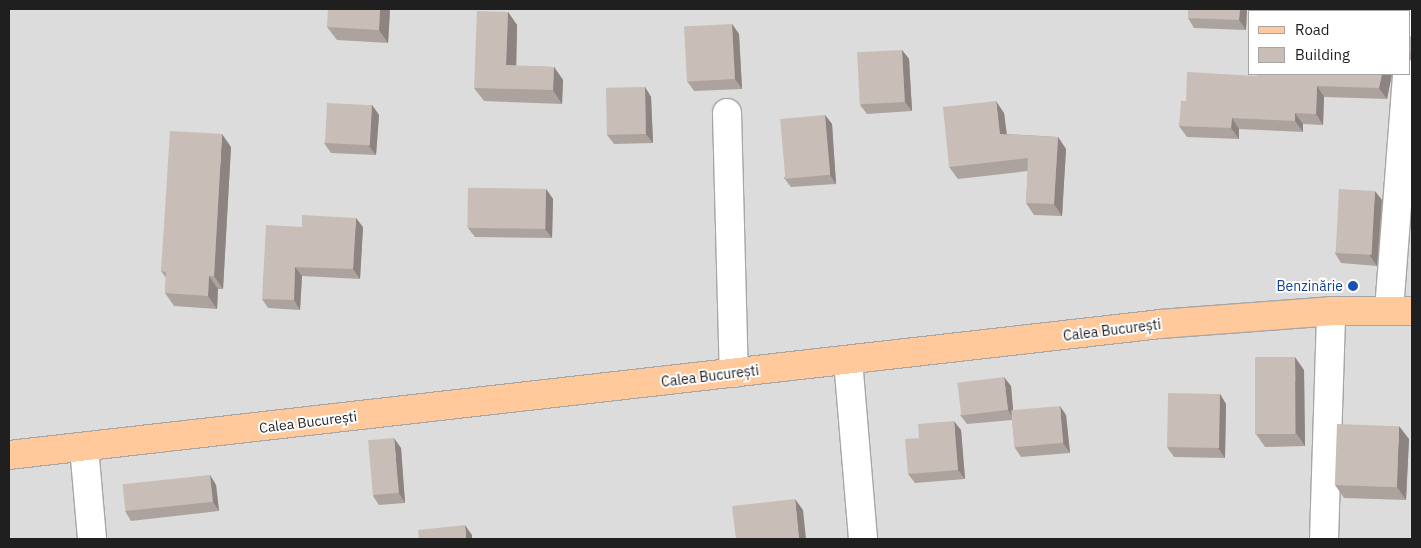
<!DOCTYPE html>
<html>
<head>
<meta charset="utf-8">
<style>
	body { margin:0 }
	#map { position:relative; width:1421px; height:548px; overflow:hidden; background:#f1ebe5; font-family:"IBM Plex Sans",sans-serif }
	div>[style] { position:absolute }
	.residential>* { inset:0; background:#dddcdc }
	.roads { filter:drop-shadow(1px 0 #a6a6a6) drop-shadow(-1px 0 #a6a6a6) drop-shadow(0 1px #a6a6a6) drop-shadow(0 -1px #a6a6a6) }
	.minor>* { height:28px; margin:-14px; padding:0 14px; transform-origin:14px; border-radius:14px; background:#fff }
	.major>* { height:28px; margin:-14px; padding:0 14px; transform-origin:14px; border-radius:14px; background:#ffc99b }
	.wall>* { inset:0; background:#ada39e }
	.shaded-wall>* { inset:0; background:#8d8481 }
	.building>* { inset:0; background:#c9bdb8; transform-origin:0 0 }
	.dots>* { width:14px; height:14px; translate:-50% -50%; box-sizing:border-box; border:2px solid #fff; border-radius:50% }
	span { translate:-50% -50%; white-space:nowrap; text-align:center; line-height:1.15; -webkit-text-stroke:4px #fff; paint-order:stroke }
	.transit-label { font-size:14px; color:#164399 }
	.right { translate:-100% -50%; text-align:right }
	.street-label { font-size:14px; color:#1f1f1f }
	.frame { position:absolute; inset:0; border:10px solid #1f1f1f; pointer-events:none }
	.legend { position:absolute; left:1248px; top:10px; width:162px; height:65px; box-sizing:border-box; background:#fff; border:1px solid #a5a5a5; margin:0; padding:6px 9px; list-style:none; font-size:15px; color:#1f1f1f }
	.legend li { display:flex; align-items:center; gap:10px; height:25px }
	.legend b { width:25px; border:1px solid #a5a5a5 }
</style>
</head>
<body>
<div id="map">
	<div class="residential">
		<div style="clip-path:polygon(evenodd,9px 9px,1412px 9px,1412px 539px,9px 539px,9px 9px,1250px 11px,1410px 11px,1410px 74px,1250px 74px,1250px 11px)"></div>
	</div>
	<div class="roads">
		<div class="minor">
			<div style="left:1410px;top:35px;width:26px;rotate:-86deg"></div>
			<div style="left:727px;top:113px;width:260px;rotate:88.5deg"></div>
			<div style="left:1389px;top:310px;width:237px;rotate:-85.6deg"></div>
			<div style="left:848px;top:360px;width:180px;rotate:85.2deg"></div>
			<div style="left:84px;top:447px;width:92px;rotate:85deg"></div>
			<div style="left:1324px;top:539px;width:228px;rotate:-88.2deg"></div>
		</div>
		<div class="major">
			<div style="left:9px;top:455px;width:1158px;rotate:-6.49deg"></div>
			<div style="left:1160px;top:324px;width:171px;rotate:-4.3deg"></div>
			<div style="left:1331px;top:311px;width:81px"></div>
		</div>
	</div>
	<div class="wall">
		<div style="clip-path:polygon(390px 9px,388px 43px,337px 40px,327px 27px)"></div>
		<div style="clip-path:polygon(1188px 9px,1247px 9px,1246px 30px,1194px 28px,1188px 18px)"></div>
		<div style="clip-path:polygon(508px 12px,517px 25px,516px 66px,554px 67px,563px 80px,562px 104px,484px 101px,474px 88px)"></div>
		<div style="clip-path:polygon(732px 24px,739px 34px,742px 89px,694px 91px,687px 81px)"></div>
		<div style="clip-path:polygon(1412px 34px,1412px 61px,1410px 60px,1410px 38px)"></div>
		<div style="clip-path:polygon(902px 50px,909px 59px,912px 111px,867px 114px,860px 105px)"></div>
		<div style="clip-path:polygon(1392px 74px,1387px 99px,1324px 97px,1323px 125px,1303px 124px,1303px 132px,1239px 129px,1239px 139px,1187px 137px,1179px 126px,1186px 101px,1257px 76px)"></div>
		<div style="clip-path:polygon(645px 87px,651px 97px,653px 143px,614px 144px,607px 135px)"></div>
		<div style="clip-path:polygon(372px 105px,379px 115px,376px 155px,331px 153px,324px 143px)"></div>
		<div style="clip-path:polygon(1004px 113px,1007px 134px,1058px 137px,1066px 149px,1062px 216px,1034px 215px,1026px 203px,1028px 171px,958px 179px,949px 167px)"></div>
		<div style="clip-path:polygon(825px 115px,832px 124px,836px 184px,791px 187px,784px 178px)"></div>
		<div style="clip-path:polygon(231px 147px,223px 289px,218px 289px,217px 309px,174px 306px,165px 293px,166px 278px,161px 271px)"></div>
		<div style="clip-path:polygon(546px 189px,553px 199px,552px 238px,475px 237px,468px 228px)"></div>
		<div style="clip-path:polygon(1382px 200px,1377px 266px,1341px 263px,1335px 253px)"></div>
		<div style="clip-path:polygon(302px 227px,363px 227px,360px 279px,302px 276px,300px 310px,268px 308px,262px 299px)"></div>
		<div style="clip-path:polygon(1304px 370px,1305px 446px,1265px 447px,1256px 434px)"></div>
		<div style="clip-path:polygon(1011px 386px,1013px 410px,1066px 415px,1070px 453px,1021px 457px,1015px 448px,1012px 420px,967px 424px,960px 415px)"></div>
		<div style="clip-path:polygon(1220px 394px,1226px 404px,1225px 458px,1174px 457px,1167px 447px)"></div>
		<div style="clip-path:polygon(961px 430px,965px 479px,915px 483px,908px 474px)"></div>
		<div style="clip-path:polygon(1409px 439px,1406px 500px,1344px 498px,1335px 485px)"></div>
		<div style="clip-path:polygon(401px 448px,405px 503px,379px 505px,373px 496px)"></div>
		<div style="clip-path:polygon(210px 475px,216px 485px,219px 511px,131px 521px,125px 511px)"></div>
	</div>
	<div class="shaded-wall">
		<div style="clip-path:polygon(380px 9px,390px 9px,388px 43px,379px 30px)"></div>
		<div style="clip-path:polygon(1240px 9px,1247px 9px,1246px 30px,1239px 20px)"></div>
		<div style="clip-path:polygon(508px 12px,517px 25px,516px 78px,506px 65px)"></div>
		<div style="clip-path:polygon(732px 24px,739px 34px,742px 89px,735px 79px)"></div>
		<div style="clip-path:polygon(902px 50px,909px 59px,912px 111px,905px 102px)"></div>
		<div style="clip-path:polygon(554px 67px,563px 80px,562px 104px,553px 90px)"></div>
		<div style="clip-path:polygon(1382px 74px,1392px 74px,1387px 99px,1379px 88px)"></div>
		<div style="clip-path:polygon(1317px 86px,1324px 97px,1323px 125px,1316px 114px)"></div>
		<div style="clip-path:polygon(645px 87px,651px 97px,653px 143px,646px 134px)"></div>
		<div style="clip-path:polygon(996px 101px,1004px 113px,1008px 146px,1000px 134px)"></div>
		<div style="clip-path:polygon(372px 105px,379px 115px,376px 155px,369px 146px)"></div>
		<div style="clip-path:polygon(1295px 113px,1303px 124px,1303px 132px,1295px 121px)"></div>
		<div style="clip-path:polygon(825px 115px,832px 124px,836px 184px,830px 175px)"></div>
		<div style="clip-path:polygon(1232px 118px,1239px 129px,1239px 139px,1231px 128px)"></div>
		<div style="clip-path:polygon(222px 134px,231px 147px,223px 289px,214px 276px)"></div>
		<div style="clip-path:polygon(1058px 137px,1066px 149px,1062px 216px,1054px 204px)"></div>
		<div style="clip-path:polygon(546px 189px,553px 199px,552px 238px,545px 229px)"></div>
		<div style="clip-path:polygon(1375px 191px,1382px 200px,1377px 266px,1370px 256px)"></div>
		<div style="clip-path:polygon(356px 218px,363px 227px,360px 279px,353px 269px)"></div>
		<div style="clip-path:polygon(295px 267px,302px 276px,300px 310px,294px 300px)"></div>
		<div style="clip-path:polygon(209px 276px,218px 289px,217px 309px,208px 296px)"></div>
		<div style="clip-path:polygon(1295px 357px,1304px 370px,1305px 446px,1296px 433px)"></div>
		<div style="clip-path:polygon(1004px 377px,1011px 386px,1014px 420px,1008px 410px)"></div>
		<div style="clip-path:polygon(1220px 394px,1226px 404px,1225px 458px,1218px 448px)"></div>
		<div style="clip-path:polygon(1060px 406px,1066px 415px,1070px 453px,1063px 443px)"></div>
		<div style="clip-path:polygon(954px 421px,961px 430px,965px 479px,958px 470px)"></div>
		<div style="clip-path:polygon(1399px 426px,1409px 439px,1406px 500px,1397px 487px)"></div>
		<div style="clip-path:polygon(394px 438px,401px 448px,405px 503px,399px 493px)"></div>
		<div style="clip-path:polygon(210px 475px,216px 485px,219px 511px,213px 502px)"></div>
		<div style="clip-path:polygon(795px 499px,803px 510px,806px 539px,799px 539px)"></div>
		<div style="clip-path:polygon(465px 525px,472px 535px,472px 539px,466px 539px)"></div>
	</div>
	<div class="building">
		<div style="clip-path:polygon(328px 9px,380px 9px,379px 30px,327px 27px)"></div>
		<div style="clip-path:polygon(1188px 9px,1240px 9px,1239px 20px,1188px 18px)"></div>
		<div style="clip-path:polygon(477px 11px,508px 12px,506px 65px,554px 67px,553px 90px,474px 88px)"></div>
		<div style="left:732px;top:24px;width:55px;height:48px;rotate:87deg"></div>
		<div style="clip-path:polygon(1412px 34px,1412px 55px,1410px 52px,1410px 38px)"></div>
		<div style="left:902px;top:50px;width:52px;height:45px;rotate:87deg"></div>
		<div style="clip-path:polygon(1187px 72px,1257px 76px,1257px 74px,1382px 74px,1379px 88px,1317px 86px,1316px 114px,1295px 113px,1295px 121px,1232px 118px,1231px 128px,1179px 126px,1181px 101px,1186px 101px)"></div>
		<div style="left:645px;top:87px;width:47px;height:39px;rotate:89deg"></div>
		<div style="clip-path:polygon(996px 101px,1000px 134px,1058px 137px,1054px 204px,1026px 203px,1028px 158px,949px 167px,943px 107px)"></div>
		<div style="left:327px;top:103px;width:45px;height:40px;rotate:3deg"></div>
		<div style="left:825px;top:115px;width:60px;height:45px;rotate:85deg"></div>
		<div style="clip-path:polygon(170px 131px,222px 134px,214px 276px,209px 276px,208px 296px,165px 293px,166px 272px,161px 271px)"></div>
		<div style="left:546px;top:189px;width:40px;height:78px;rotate:91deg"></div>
		<div style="left:1339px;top:189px;width:36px;height:64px;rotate:3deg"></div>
		<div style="clip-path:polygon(302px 215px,356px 218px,353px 269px,295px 267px,294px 300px,262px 299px,266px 225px,302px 227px)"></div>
		<div style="left:1255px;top:357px;width:40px;height:77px"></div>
		<div style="left:1004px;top:377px;width:33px;height:47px;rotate:83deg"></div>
		<div style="left:1168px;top:393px;width:52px;height:54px;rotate:1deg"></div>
		<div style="left:1060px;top:406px;width:37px;height:49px;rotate:85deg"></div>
		<div style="clip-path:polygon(954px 421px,958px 470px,908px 474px,905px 439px,919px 438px,918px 424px)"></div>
		<div style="left:1337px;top:424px;width:62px;height:61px;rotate:2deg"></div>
		<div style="left:394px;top:438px;width:55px;height:26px;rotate:85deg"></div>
		<div style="left:210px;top:475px;width:27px;height:88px;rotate:84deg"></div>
		<div style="clip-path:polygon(795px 499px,799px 539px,736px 539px,732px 506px)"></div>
		<div style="clip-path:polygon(465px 525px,466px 539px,419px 539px,418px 530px)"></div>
	</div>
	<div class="dots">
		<div style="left:1353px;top:286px;background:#1a4fb4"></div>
	</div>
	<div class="transit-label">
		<span class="right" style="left:1343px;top:286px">Benzinărie</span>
	</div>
	<div class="street-label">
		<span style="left:1112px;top:330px;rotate:-7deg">Calea București</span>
		<span style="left:710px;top:376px;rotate:-7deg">Calea București</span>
		<span style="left:308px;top:422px;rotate:-7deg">Calea București</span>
	</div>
	<div class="frame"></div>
	<ul class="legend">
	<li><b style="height:6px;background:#ffc99b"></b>Road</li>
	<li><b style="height:14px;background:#c9bdb8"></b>Building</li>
	</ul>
</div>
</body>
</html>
